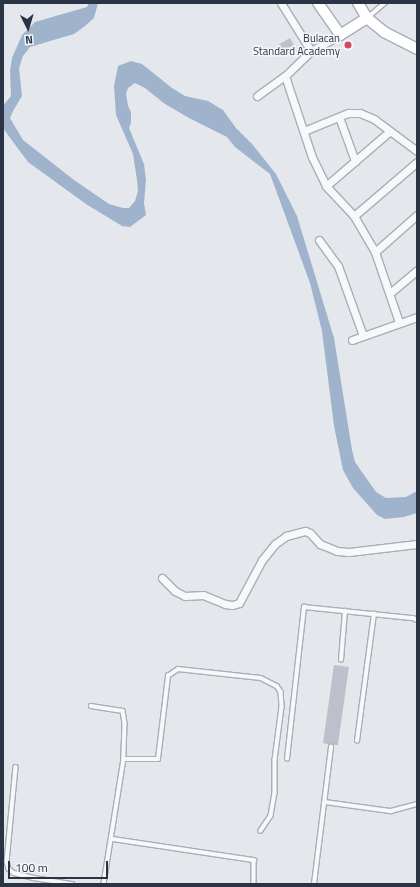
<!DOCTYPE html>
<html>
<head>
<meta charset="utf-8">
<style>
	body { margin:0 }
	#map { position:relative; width:420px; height:887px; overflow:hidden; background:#e4e7ec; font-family:"Titillium Web",sans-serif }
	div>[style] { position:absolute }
	.water>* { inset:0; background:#9fb4cc }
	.building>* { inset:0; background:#bbc0ca; transform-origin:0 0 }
	.roads { filter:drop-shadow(1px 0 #a9aeb7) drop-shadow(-1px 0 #a9aeb7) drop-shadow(0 1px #a9aeb7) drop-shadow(0 -1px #a9aeb7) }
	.service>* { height:3.5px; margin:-1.75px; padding:0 1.75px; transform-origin:1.75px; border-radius:1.75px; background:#f7f8fa }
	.minor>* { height:7px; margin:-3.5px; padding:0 3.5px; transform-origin:3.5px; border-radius:3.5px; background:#f7f8fa }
	.secondary>* { height:10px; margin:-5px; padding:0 5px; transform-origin:5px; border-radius:5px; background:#fff }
	.dots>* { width:11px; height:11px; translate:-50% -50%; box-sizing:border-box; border:2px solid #f4f6f9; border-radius:50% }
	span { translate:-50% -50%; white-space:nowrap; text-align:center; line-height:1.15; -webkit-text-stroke:3px #f4f6f9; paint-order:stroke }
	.poi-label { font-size:11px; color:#2b3445 }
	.right { translate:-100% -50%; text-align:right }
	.frame { position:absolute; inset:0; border:4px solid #2b3445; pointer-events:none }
	.north { position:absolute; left:8px; top:8px; width:40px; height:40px; -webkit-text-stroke:3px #f4f6f9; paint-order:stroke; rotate:175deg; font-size:11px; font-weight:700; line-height:16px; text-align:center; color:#2b3445 }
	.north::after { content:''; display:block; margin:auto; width:14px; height:18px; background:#2b3445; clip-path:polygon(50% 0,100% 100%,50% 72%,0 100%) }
	.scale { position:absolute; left:8px; top:861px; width:100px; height:18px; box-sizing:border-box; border:2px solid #2b3445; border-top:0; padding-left:5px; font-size:12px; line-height:14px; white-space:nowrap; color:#2b3445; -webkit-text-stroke:3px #f4f6f9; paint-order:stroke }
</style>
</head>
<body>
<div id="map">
	<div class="water">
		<div style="clip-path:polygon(89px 3px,98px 3px,94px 18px,85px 26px,74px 34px,30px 47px,23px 56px,19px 68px,22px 96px,13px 111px,10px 118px,23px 140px,74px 180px,109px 204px,123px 208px,129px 208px,135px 201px,138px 191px,137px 180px,133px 154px,116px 115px,114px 86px,118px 66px,131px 61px,142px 64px,172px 88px,185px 96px,208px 101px,223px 110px,236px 128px,252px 144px,276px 174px,297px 216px,334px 338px,352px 450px,355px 462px,376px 492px,386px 498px,406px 497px,417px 491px,417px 513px,404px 517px,385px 519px,377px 515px,353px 488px,343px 470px,334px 426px,322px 331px,310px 283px,270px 174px,235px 147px,227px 137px,189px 118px,165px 104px,145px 88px,135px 83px,128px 88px,126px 94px,128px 106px,131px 112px,131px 123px,129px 128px,144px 164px,146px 180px,144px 203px,146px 215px,130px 227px,122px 226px,86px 204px,28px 162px,5px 131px,3px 127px,3px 106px,11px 96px,10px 71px,12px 58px,22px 35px,35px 22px,87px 7px)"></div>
	</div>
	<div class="building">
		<div style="left:290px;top:38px;width:8px;height:13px;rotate:60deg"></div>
		<div style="left:334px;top:665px;width:15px;height:79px;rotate:8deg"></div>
	</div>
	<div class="roads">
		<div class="service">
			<div style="left:367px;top:18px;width:23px;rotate:-40deg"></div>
			<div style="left:341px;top:660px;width:49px;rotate:-85.3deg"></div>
			<div style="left:91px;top:706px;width:32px;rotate:9deg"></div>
			<div style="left:123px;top:711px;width:13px;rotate:81deg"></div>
			<div style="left:125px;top:724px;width:35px;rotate:92deg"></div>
			<div style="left:124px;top:759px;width:127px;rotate:99.1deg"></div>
			<div style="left:357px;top:741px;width:128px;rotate:-82.4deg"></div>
			<div style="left:124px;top:759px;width:34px"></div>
			<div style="left:158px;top:759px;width:84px;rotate:-83.1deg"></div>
			<div style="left:168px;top:676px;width:12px;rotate:-35deg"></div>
			<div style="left:178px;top:669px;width:83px;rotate:6.2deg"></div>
			<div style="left:261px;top:678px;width:18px;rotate:27deg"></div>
			<div style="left:277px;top:686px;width:7px;rotate:56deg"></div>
			<div style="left:281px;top:692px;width:15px;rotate:86deg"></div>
			<div style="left:282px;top:707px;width:53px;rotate:97.5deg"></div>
			<div style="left:275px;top:760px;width:33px;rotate:90deg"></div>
			<div style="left:275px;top:793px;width:23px;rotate:100deg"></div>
			<div style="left:271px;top:816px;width:18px;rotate:124deg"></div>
			<div style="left:287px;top:759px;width:153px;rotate:-83.6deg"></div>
			<div style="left:304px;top:607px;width:110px;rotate:5.8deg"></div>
			<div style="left:413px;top:618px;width:4px;rotate:27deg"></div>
			<div style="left:16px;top:767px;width:95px;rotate:95.4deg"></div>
			<div style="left:7px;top:862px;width:7px;rotate:74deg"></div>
			<div style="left:9px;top:869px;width:6px;rotate:39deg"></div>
			<div style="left:14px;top:873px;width:21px;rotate:14deg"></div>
			<div style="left:34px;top:878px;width:39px;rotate:9deg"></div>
			<div style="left:325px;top:802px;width:67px;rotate:7.8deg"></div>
			<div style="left:391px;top:811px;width:27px;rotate:-15deg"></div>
			<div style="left:113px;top:839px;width:143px;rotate:8.5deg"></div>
			<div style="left:254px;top:860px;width:24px;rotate:90deg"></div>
			<div style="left:314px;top:884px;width:138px;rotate:-82.9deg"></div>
		</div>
		<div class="minor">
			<div style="left:281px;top:3px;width:57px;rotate:58deg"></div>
			<div style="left:285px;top:76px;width:85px;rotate:71.6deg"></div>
			<div style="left:312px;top:157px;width:32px;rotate:64deg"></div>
			<div style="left:326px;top:186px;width:41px;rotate:47deg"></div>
			<div style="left:354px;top:216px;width:42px;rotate:59.7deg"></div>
			<div style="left:375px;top:252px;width:74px;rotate:71.1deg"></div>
			<div style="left:257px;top:96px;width:34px;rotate:-36deg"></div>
			<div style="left:285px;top:76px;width:36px;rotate:-44deg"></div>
			<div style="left:311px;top:51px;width:33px;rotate:-29deg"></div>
			<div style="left:339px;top:117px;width:47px;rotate:70deg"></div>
			<div style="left:304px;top:131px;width:48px;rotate:-22.2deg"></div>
			<div style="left:348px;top:113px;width:12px"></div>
			<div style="left:360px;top:113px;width:15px;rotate:23deg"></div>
			<div style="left:374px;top:119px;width:54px;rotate:36.7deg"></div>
			<div style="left:326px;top:186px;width:84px;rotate:-40.7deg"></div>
			<div style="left:354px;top:216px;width:83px;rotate:-40.6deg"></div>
			<div style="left:319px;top:240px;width:32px;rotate:54deg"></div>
			<div style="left:338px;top:266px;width:74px;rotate:70.3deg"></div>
			<div style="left:375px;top:252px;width:56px;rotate:-41.4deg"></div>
			<div style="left:390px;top:293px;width:35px;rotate:-40deg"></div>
			<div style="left:352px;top:340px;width:69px;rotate:-19.5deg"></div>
			<div style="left:162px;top:578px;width:18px;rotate:45deg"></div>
			<div style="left:175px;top:591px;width:11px;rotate:27deg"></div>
			<div style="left:185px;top:596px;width:18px;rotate:-3deg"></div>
			<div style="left:203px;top:595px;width:24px;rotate:22deg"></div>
			<div style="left:225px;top:604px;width:7px;rotate:8deg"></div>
			<div style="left:232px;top:605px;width:7px;rotate:-16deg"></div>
			<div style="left:239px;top:603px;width:49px;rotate:-61.9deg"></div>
			<div style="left:262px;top:560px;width:21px;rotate:-51deg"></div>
			<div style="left:275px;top:544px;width:14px;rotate:-36deg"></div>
			<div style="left:286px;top:536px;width:20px;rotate:-15deg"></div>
			<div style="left:305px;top:531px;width:5px;rotate:22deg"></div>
			<div style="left:310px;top:533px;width:15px;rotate:48deg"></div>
			<div style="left:320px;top:544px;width:18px;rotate:22deg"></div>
			<div style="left:337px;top:551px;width:12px;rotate:5deg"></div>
			<div style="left:349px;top:552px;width:68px;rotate:-6.7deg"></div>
		</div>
		<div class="secondary">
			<div style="left:318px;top:3px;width:39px;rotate:55deg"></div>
			<div style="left:340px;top:35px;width:32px;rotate:-32deg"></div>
			<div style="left:358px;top:3px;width:17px;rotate:59deg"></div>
			<div style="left:367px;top:18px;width:22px;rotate:39deg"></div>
			<div style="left:384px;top:32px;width:37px;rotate:27deg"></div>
		</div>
	</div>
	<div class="dots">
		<div style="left:348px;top:45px;background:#d1495b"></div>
	</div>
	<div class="poi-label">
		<span class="right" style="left:340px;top:45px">Bulacan<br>Standard Academy</span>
	</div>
	<div class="frame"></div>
	<div class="north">N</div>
	<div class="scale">100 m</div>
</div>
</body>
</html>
